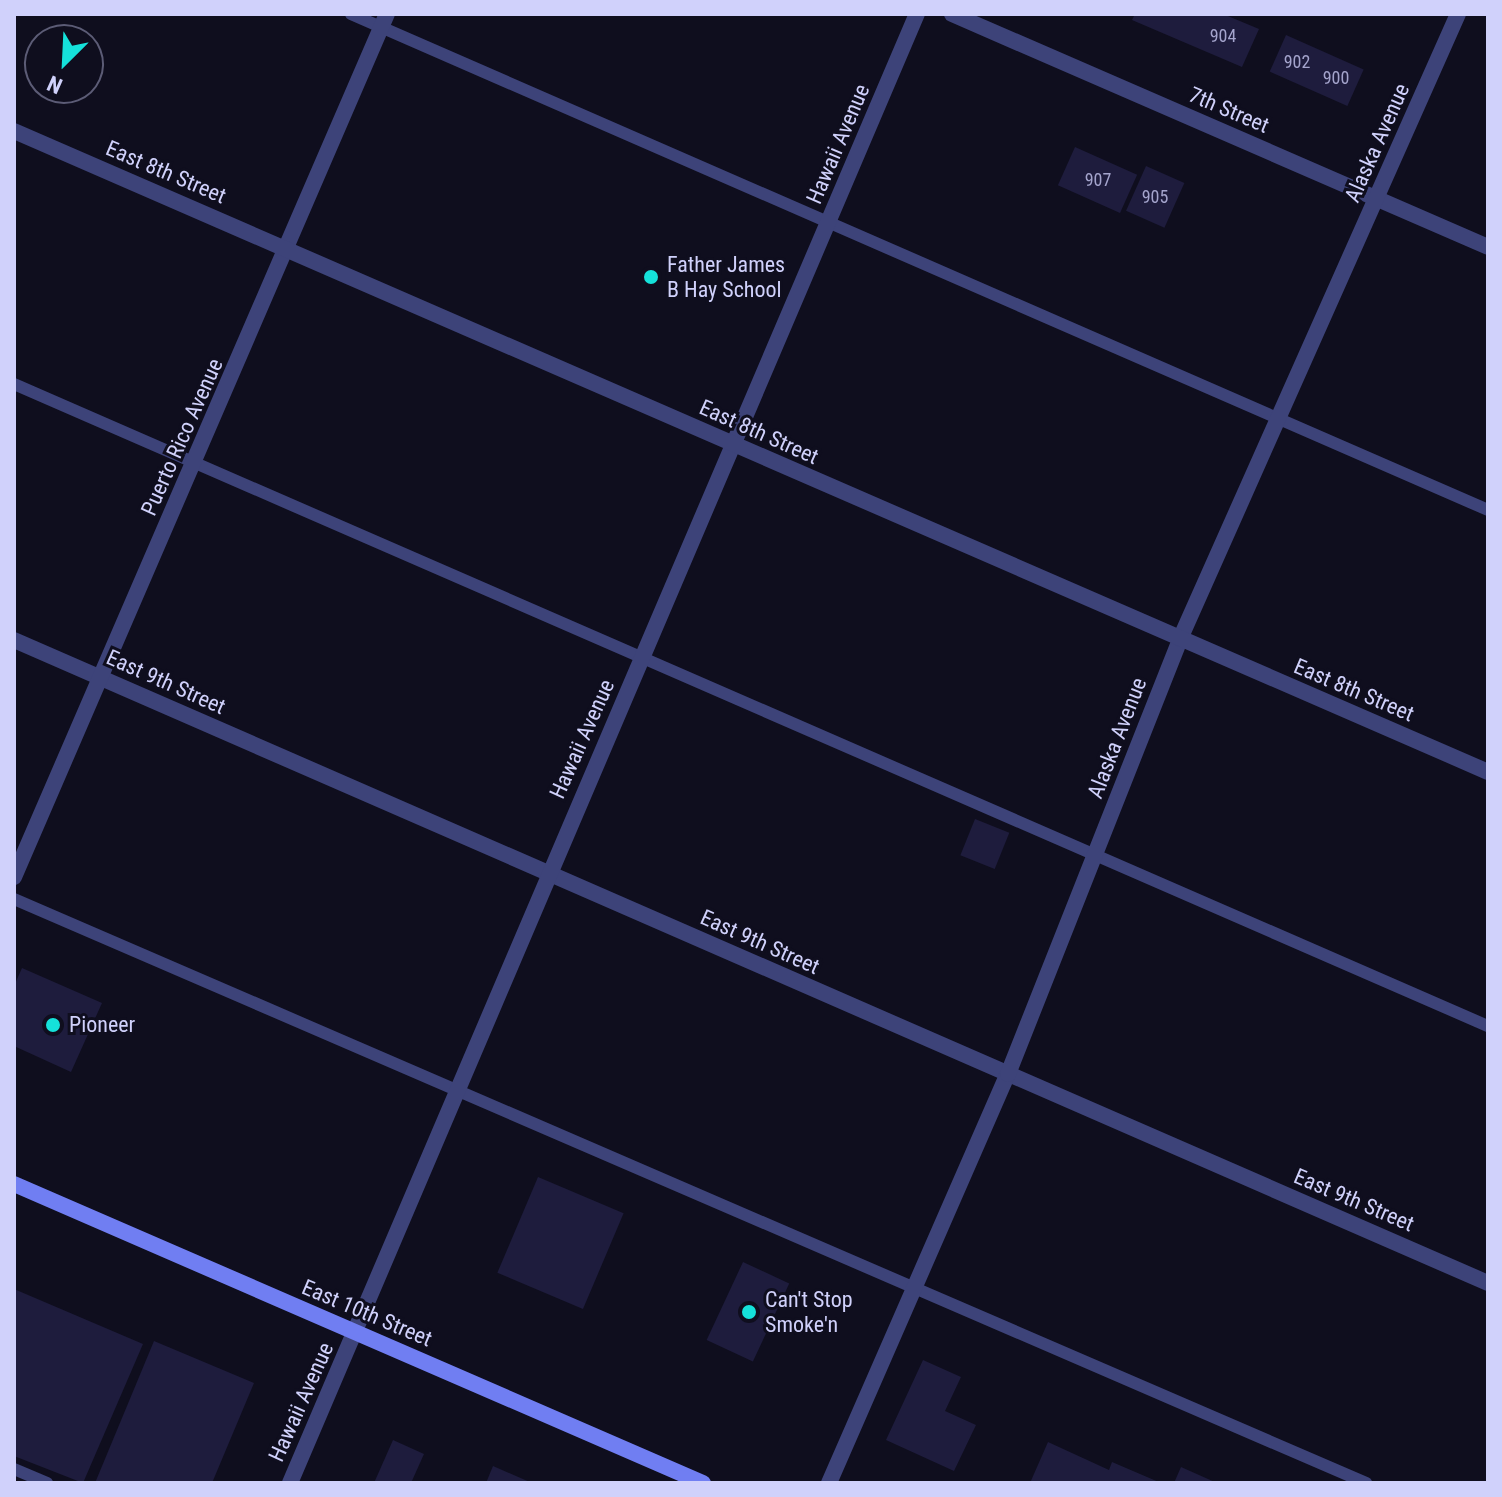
<!DOCTYPE html>
<html>
<head>
<meta charset="utf-8">
<style>
	body { margin:0 }
	#map { position:relative; width:1502px; height:1497px; overflow:hidden; background:#0f0e1e; font-family:"Roboto Condensed",sans-serif }
	div>[style] { position:absolute }
	.building>* { inset:0; background:#1e1c3d; transform-origin:0 0 }
	.service>* { height:12px; margin:-6px; padding:0 6px; transform-origin:6px; border-radius:6px; background:#3d4379 }
	.minor>* { height:16px; margin:-8px; padding:0 8px; transform-origin:8px; border-radius:8px; background:#3d4379 }
	.tertiary>* { height:16px; margin:-8px; padding:0 8px; transform-origin:8px; border-radius:8px; background:#3d4379 }
	.secondary>* { height:16px; margin:-8px; padding:0 8px; transform-origin:8px; border-radius:8px; background:#707ef2 }
	.dots>* { width:22px; height:22px; translate:-50% -50%; box-sizing:border-box; border:4px solid #0f0e1e; border-radius:50% }
	span { translate:-50% -50%; white-space:nowrap; text-align:center; line-height:1.15; -webkit-text-stroke:6px #0f0e1e; paint-order:stroke }
	.number-label { font-size:18px; color:#a4a4cc }
	.number-label span { -webkit-text-stroke-width:0 }
	.street-label { font-size:22px; color:#d0d1fb }
	.poi-label { font-size:22px; color:#d0d1fb }
	.left { translate:0 -50%; text-align:left }
	.frame { position:absolute; inset:0; border:16px solid #d0d1fb; pointer-events:none }
	.north { position:absolute; left:24px; top:24px; width:80px; height:80px; box-sizing:border-box; background:#0f0e1e; border:2px solid #5c5c76; border-radius:50%; rotate:204deg; font-size:22px; font-weight:700; line-height:32px; text-align:center; color:#d0d1fb }
	.north::after { content:''; display:block; margin:auto; width:28px; height:36px; background:#15e1da; clip-path:polygon(50% 0,100% 100%,50% 72%,0 100%) }
</style>
</head>
<body>
<div id="map">
	<div class="building">
		<div style="clip-path:polygon(1135px 14px,1223px 14px,1259px 29px,1242px 67px,1132px 20px)"></div>
		<div style="left:1286px;top:35px;width:85px;height:40px;rotate:24deg"></div>
		<div style="left:1075px;top:147px;width:68px;height:42px;rotate:24deg"></div>
		<div style="left:1146px;top:166px;width:42px;height:49px;rotate:24deg"></div>
		<div style="left:975px;top:819px;width:37px;height:39px;rotate:22deg"></div>
		<div style="clip-path:polygon(22px 968px,102px 1003px,71px 1072px,14px 1046px,14px 986px)"></div>
		<div style="left:538px;top:1177px;width:93px;height:104px;rotate:23deg"></div>
		<div style="left:743px;top:1262px;width:51px;height:86px;rotate:25deg"></div>
		<div style="clip-path:polygon(14px 1289px,143px 1344px,83px 1483px,14px 1456px)"></div>
		<div style="clip-path:polygon(154px 1341px,254px 1383px,212px 1483px,95px 1483px)"></div>
		<div style="clip-path:polygon(923px 1360px,961px 1377px,945px 1411px,976px 1425px,954px 1471px,886px 1440px)"></div>
		<div style="clip-path:polygon(393px 1440px,424px 1454px,411px 1483px,374px 1483px)"></div>
		<div style="clip-path:polygon(1048px 1442px,1109px 1470px,1112px 1462px,1161px 1483px,1030px 1483px)"></div>
		<div style="clip-path:polygon(493px 1466px,532px 1483px,486px 1483px)"></div>
		<div style="clip-path:polygon(1181px 1467px,1217px 1483px,1174px 1483px)"></div>
	</div>
	<div class="service">
		<div style="left:351px;top:14px;width:1240px;rotate:23.57deg"></div>
		<div style="left:14px;top:384px;width:1608px;rotate:23.54deg"></div>
		<div style="left:14px;top:899px;width:1473px;rotate:23.36deg"></div>
		<div style="left:14px;top:1469px;width:36px;rotate:23deg"></div>
	</div>
	<div class="minor">
		<div style="left:952px;top:14px;width:584px;rotate:23.49deg"></div>
		<div style="left:14px;top:640px;width:1608px;rotate:23.57deg"></div>
		<div style="left:14px;top:877px;width:940px;rotate:-66.63deg"></div>
		<div style="left:290px;top:1483px;width:1597px;rotate:-66.89deg"></div>
		<div style="left:829px;top:1483px;width:446px;rotate:-66.4deg"></div>
		<div style="left:1008px;top:1074px;width:468px;rotate:-68.4deg"></div>
		<div style="left:1180px;top:639px;width:684px;rotate:-66.02deg"></div>
	</div>
	<div class="tertiary">
		<div style="left:14px;top:131px;width:1607px;rotate:23.5deg"></div>
	</div>
	<div class="secondary">
		<div style="left:14px;top:1184px;width:751px;rotate:23.46deg"></div>
	</div>
	<div class="dots">
		<div style="left:651px;top:277px;background:#15e1da"></div>
		<div style="left:53px;top:1025px;background:#15e1da"></div>
		<div style="left:749px;top:1312px;background:#15e1da"></div>
	</div>
	<div class="number-label">
		<span style="left:1223px;top:36px">904</span>
		<span style="left:1297px;top:62px">902</span>
		<span style="left:1336px;top:78px">900</span>
		<span style="left:1098px;top:180px">907</span>
		<span style="left:1155px;top:197px">905</span>
	</div>
	<div class="street-label">
		<span style="left:1229px;top:110px;rotate:23deg">7th Street</span>
		<span style="left:1377px;top:143px;rotate:-66deg">Alaska Avenue</span>
		<span style="left:838px;top:144px;rotate:-67deg">Hawaii Avenue</span>
		<span style="left:166px;top:172px;rotate:23deg">East 8th Street</span>
		<span style="left:759px;top:432px;rotate:24deg">East 8th Street</span>
		<span style="left:182px;top:437px;rotate:-66deg">Puerto Rico Avenue</span>
		<span style="left:166px;top:682px;rotate:24deg">East 9th Street</span>
		<span style="left:1354px;top:690px;rotate:23deg">East 8th Street</span>
		<span style="left:1117px;top:738px;rotate:-69deg">Alaska Avenue</span>
		<span style="left:582px;top:739px;rotate:-66deg">Hawaii Avenue</span>
		<span style="left:760px;top:942px;rotate:24deg">East 9th Street</span>
		<span style="left:1354px;top:1200px;rotate:23deg">East 9th Street</span>
		<span style="left:367px;top:1313px;rotate:23deg">East 10th Street</span>
		<span style="left:301px;top:1402px;rotate:-66deg">Hawaii Avenue</span>
	</div>
	<div class="poi-label">
		<span class="left" style="left:667px;top:277px">Father James<br>B Hay School</span>
		<span class="left" style="left:69px;top:1025px">Pioneer</span>
		<span class="left" style="left:765px;top:1312px">Can't Stop<br>Smoke'n</span>
	</div>
	<div class="frame"></div>
	<div class="north">N</div>
</div>
</body>
</html>
